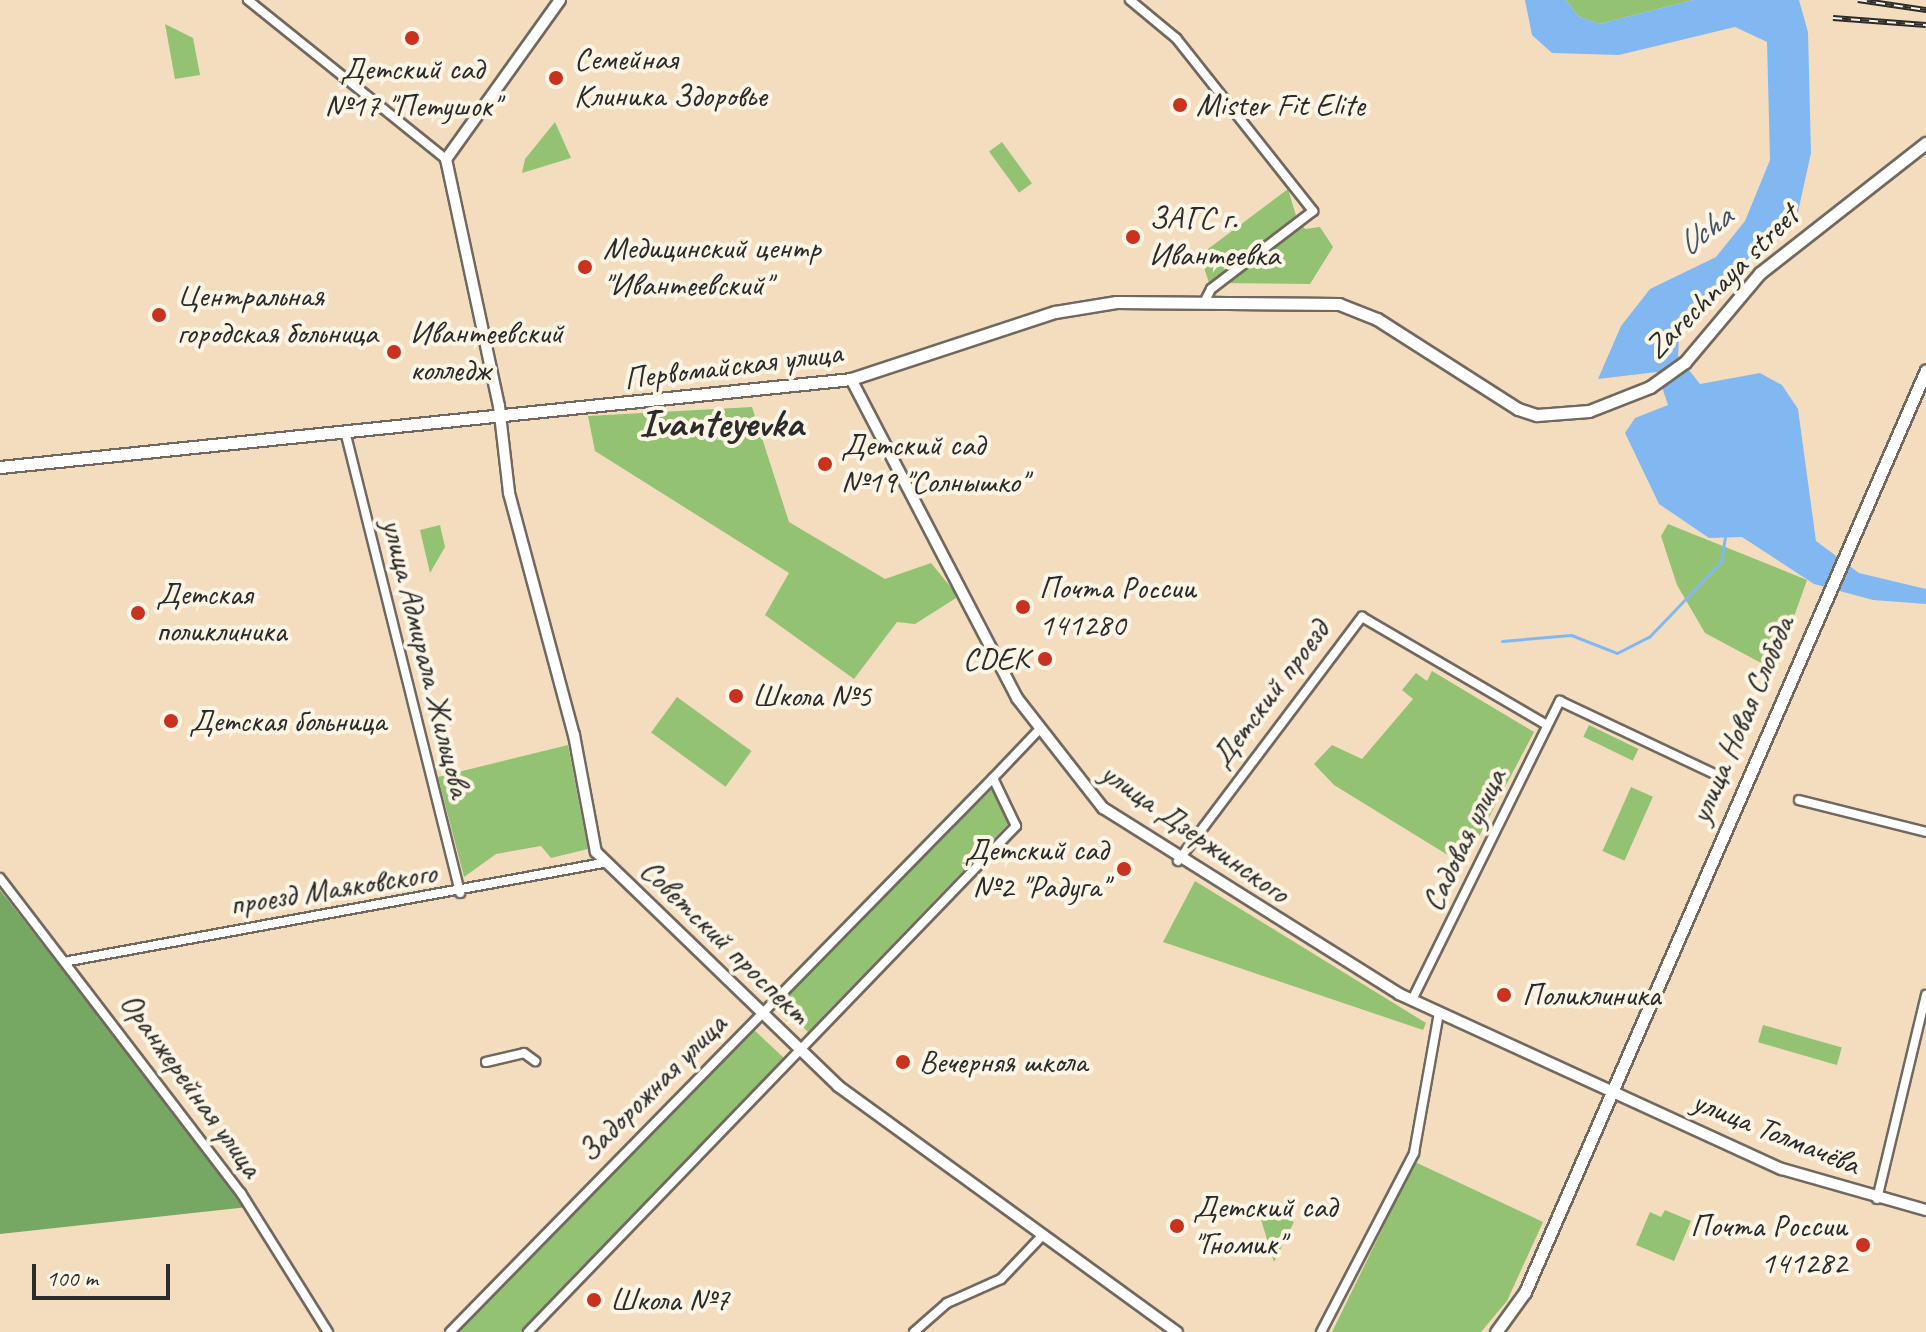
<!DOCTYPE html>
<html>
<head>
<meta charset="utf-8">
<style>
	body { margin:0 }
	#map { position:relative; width:1926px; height:1332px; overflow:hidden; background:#f4ddbf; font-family:Caveat,sans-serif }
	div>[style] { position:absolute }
	.green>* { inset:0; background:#93c272; transform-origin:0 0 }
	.forest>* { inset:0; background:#76a864 }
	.water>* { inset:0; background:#82b8f1 }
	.stream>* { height:3px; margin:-1.5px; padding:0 1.5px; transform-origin:1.5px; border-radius:1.5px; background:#82b8f1 }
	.roads { filter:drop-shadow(2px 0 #71695f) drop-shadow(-2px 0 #71695f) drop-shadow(0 2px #71695f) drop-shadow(0 -2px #71695f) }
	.minor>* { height:8px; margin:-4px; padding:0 4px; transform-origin:4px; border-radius:4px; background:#fff }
	.tertiary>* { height:10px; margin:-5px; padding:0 5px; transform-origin:5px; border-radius:5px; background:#fff }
	.secondary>* { height:11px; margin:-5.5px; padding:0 5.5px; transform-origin:5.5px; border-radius:5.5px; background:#fff }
	.rail>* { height:6px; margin-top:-3px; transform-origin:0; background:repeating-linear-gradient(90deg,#fcf5e5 0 9px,#2b2b2b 0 18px); box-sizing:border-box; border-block:2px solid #2b2b2b }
	.dots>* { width:22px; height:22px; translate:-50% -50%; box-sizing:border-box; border:4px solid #fcf5e5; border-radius:50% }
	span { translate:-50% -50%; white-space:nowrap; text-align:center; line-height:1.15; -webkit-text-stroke:8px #fcf5e5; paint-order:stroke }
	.poi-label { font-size:32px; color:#2b2b2b }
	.left { translate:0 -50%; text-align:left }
	.right { translate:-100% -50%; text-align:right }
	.street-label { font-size:32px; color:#2b2b2b }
	.water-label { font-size:34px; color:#455566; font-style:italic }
	.district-label { font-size:40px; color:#2b2b2b; font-weight:700 }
	.scale { position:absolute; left:32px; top:1264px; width:138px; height:36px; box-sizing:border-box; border:4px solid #2b2b2b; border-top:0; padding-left:10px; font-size:24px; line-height:28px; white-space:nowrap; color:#2b2b2b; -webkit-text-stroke:6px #fcf5e5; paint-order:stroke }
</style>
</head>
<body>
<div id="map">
	<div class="green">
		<div style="clip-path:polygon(1566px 0,1693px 0,1599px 24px,1578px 16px)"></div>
		<div style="clip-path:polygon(165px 24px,193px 38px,200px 75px,175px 79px)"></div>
		<div style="clip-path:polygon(555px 122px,571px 158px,522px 173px,525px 159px)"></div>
		<div style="left:1002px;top:142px;width:51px;height:16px;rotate:54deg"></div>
		<div style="clip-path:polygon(1288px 189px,1297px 219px,1305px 229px,1320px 227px,1333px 247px,1310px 284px,1209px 283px,1200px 255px)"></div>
		<div style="clip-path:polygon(752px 407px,789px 522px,885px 579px,931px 563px,954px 591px,956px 598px,915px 624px,897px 622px,854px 679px,765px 615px,789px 573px,595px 451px,588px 416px)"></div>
		<div style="clip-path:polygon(1668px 524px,1807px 580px,1786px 639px,1763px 664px,1705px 633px,1677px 585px,1661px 536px)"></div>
		<div style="clip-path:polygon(440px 525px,445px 547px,430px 573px,420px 530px)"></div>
		<div style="clip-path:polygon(1432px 671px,1534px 732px,1464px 865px,1334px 785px,1314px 764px,1332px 745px,1362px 759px,1413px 699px,1402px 690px,1416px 673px,1427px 681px)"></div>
		<div style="left:677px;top:697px;width:92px;height:44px;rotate:36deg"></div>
		<div style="left:1589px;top:725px;width:55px;height:13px;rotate:26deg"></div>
		<div style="clip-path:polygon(568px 745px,588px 849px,551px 858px,541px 846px,496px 854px,464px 877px,438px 777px)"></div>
		<div style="clip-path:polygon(994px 787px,1009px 823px,808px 1032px,779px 1003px)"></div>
		<div style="left:1631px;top:787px;width:24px;height:70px;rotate:24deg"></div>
		<div style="clip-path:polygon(1195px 881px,1426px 1023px,1423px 1030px,1163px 942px)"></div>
		<div style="left:1763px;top:1025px;width:82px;height:18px;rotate:16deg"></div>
		<div style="clip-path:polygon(753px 1029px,784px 1058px,529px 1332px,450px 1332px,624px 1147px)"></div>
		<div style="clip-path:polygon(1415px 1162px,1543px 1222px,1507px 1301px,1481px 1332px,1332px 1332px)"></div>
		<div style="clip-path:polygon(1256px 1203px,1294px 1222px,1274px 1262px)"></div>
		<div style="clip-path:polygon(1665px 1210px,1691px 1221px,1674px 1261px,1636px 1245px,1650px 1212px,1661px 1217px)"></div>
	</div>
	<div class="forest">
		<div style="clip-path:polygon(0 890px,248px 1207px,0 1234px)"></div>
	</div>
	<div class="water">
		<div style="clip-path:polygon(1525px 0,1566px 0,1578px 16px,1599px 24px,1693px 0,1799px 0,1808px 32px,1811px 153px,1798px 212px,1770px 246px,1695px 302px,1680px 325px,1678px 356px,1700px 384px,1760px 373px,1782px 385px,1798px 409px,1816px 541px,1859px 573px,1926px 589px,1926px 604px,1873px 600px,1814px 584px,1742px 537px,1709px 538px,1659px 504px,1625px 433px,1635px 418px,1668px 405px,1657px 372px,1598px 379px,1621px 326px,1650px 289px,1716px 257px,1745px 221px,1770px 160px,1767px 42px,1735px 27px,1619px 55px,1552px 53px,1532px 35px)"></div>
	</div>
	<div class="stream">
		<div style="left:1502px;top:641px;width:69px;rotate:-5deg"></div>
		<div style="left:1571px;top:635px;width:49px;rotate:21.4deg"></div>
		<div style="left:1617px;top:653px;width:36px;rotate:-27deg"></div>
		<div style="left:1649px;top:637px;width:104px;rotate:-46.2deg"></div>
		<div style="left:1721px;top:562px;width:25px;rotate:-81deg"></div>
	</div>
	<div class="roads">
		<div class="minor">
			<div style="left:248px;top:0;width:254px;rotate:38.8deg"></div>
			<div style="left:1130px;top:0;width:60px;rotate:39.6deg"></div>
			<div style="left:1176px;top:38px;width:221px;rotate:51.6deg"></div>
			<div style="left:1313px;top:211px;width:128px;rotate:142.6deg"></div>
			<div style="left:1211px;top:289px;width:13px;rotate:117deg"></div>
			<div style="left:346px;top:435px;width:472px;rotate:76deg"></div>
			<div style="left:1799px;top:800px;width:131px;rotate:14.1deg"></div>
			<div style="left:1178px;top:861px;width:306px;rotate:-53deg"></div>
			<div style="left:1362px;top:617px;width:214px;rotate:30.3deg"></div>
			<div style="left:0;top:878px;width:397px;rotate:52.6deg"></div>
			<div style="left:241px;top:1193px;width:164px;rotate:58deg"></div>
			<div style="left:69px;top:961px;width:543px;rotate:-10.4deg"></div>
			<div style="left:1412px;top:1000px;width:334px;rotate:-63.7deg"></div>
			<div style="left:1560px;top:701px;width:176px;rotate:25.3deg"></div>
			<div style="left:486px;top:1062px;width:39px;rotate:-13deg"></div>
			<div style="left:524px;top:1053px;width:14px;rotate:36deg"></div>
			<div style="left:1877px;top:1199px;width:210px;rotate:-76.5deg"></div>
			<div style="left:450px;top:1332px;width:776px;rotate:-45.57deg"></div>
			<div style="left:528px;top:1332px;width:703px;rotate:-46.04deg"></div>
			<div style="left:1016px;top:826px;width:53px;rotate:-115.6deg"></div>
			<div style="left:993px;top:778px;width:64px;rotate:-46.3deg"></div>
			<div style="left:914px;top:1332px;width:44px;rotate:-41.3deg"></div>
			<div style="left:947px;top:1303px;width:59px;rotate:-24deg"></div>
			<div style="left:1001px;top:1279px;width:59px;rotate:-46.4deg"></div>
			<div style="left:1321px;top:1332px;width:202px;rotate:-62.5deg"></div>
			<div style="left:1414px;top:1153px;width:142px;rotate:-79.9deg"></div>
		</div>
		<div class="tertiary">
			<div style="left:560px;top:0;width:196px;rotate:125.6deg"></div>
			<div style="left:446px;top:159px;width:253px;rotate:77.9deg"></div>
			<div style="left:499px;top:406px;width:88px;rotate:83.4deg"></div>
			<div style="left:509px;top:493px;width:251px;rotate:75deg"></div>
			<div style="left:574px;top:735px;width:119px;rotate:79.4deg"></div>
			<div style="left:596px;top:852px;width:337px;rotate:44deg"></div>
			<div style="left:838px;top:1086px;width:419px;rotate:36deg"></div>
			<div style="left:851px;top:379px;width:360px;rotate:62.5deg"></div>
			<div style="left:1017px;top:698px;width:140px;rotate:52deg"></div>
			<div style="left:1103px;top:808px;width:350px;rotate:32.1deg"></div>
			<div style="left:1399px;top:994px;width:421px;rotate:24.6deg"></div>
			<div style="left:1782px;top:1169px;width:150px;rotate:15.9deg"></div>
		</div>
		<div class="secondary">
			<div style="left:0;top:467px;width:856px;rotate:-5.9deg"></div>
			<div style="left:851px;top:379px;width:215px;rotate:-18.2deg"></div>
			<div style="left:1055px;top:312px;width:62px;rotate:-9.3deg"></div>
			<div style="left:1116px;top:302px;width:223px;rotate:0.5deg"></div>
			<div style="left:1339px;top:304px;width:41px;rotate:21.5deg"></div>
			<div style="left:1377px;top:319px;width:167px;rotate:32.6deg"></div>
			<div style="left:1518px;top:409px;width:20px;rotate:18deg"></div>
			<div style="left:1537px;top:415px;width:52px;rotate:-4.4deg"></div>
			<div style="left:1589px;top:411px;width:66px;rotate:-21.5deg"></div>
			<div style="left:1650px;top:387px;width:43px;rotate:-35.5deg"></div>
			<div style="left:1685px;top:362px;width:116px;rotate:-49.9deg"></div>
			<div style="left:1760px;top:273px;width:211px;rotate:-38.1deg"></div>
			<div style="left:1496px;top:1332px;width:49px;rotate:-54.1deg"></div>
			<div style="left:1525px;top:1292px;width:1005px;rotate:-66.49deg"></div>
		</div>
	</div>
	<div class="rail">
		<div style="left:1858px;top:0;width:69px;rotate:8.4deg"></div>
		<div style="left:1833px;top:18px;width:93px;rotate:4.3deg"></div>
	</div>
	<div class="dots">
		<div style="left:412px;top:38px;background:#c8321e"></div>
		<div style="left:556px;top:78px;background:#c8321e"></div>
		<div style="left:1180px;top:105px;background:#c8321e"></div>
		<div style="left:1133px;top:237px;background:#c8321e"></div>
		<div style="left:585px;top:267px;background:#c8321e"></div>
		<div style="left:159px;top:315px;background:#c8321e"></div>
		<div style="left:394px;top:352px;background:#c8321e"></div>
		<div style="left:825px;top:464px;background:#c8321e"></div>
		<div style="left:1023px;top:607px;background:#c8321e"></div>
		<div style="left:138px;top:613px;background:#c8321e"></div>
		<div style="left:1045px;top:659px;background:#c8321e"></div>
		<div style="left:736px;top:696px;background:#c8321e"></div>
		<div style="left:171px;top:721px;background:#c8321e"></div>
		<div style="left:1124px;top:869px;background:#c8321e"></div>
		<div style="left:1504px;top:995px;background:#c8321e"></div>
		<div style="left:903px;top:1062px;background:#c8321e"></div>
		<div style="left:1177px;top:1226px;background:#c8321e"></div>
		<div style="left:1863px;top:1245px;background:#c8321e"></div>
		<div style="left:594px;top:1300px;background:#c8321e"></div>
	</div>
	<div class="poi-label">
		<span class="left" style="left:574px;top:78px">Семейная<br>Клиника Здоровье</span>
		<span style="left:412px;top:88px">Детский сад<br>№17 "Петушок"</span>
		<span class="left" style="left:1196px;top:105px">Mister Fit Elite</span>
		<span class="left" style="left:1149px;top:237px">ЗАГС г.<br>Ивантеевка</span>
		<span class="left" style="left:603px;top:267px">Медицинский центр<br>"Ивантеевский"</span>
		<span class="left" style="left:177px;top:315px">Центральная<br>городская больница</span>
		<span class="left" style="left:410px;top:352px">Ивантеевский<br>колледж</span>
		<span class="left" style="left:841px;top:464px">Детский сад<br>№19 "Солнышко"</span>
		<span class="left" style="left:1039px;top:607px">Почта России<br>141280</span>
		<span class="left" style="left:156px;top:613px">Детская<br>поликлиника</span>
		<span class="right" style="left:1029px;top:659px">CDEK</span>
		<span class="left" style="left:752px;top:696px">Школа №5</span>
		<span class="left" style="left:189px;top:721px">Детская больница</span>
		<span class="right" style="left:1108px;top:869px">Детский сад<br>№2 "Радуга"</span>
		<span class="left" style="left:1522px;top:995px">Поликлиника</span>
		<span class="left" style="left:919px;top:1062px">Вечерняя школа</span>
		<span class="left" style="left:1193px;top:1226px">Детский сад<br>"Гномик"</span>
		<span class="right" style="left:1847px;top:1245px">Почта России<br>141282</span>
		<span class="left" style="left:610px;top:1300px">Школа №7</span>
	</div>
	<div class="street-label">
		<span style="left:1722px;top:282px;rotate:-45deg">Zarechnaya street</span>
		<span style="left:733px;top:366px;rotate:-7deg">Первомайская улица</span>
		<span style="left:426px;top:658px;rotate:76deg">улица Адмирала Жильцова</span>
		<span style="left:1270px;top:694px;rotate:-53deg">Детский проезд</span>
		<span style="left:1742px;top:720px;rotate:-67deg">улица Новая Слобода</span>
		<span style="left:1195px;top:833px;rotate:35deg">улица Дзержинского</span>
		<span style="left:1464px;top:840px;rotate:-64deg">Садовая улица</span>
		<span style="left:333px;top:889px;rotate:-9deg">проезд Маяковского</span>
		<span style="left:725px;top:942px;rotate:44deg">Советский проспект</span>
		<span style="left:191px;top:1085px;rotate:54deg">Оранжерейная улица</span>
		<span style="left:652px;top:1088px;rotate:-45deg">Задорожная улица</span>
		<span style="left:1776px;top:1133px;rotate:22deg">улица Толмачёва</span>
	</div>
	<div class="water-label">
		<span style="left:1704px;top:230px;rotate:-37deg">Ucha</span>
	</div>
	<div class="district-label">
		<span style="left:721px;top:423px">Ivanteyevka</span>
	</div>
	<div class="scale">100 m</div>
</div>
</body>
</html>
